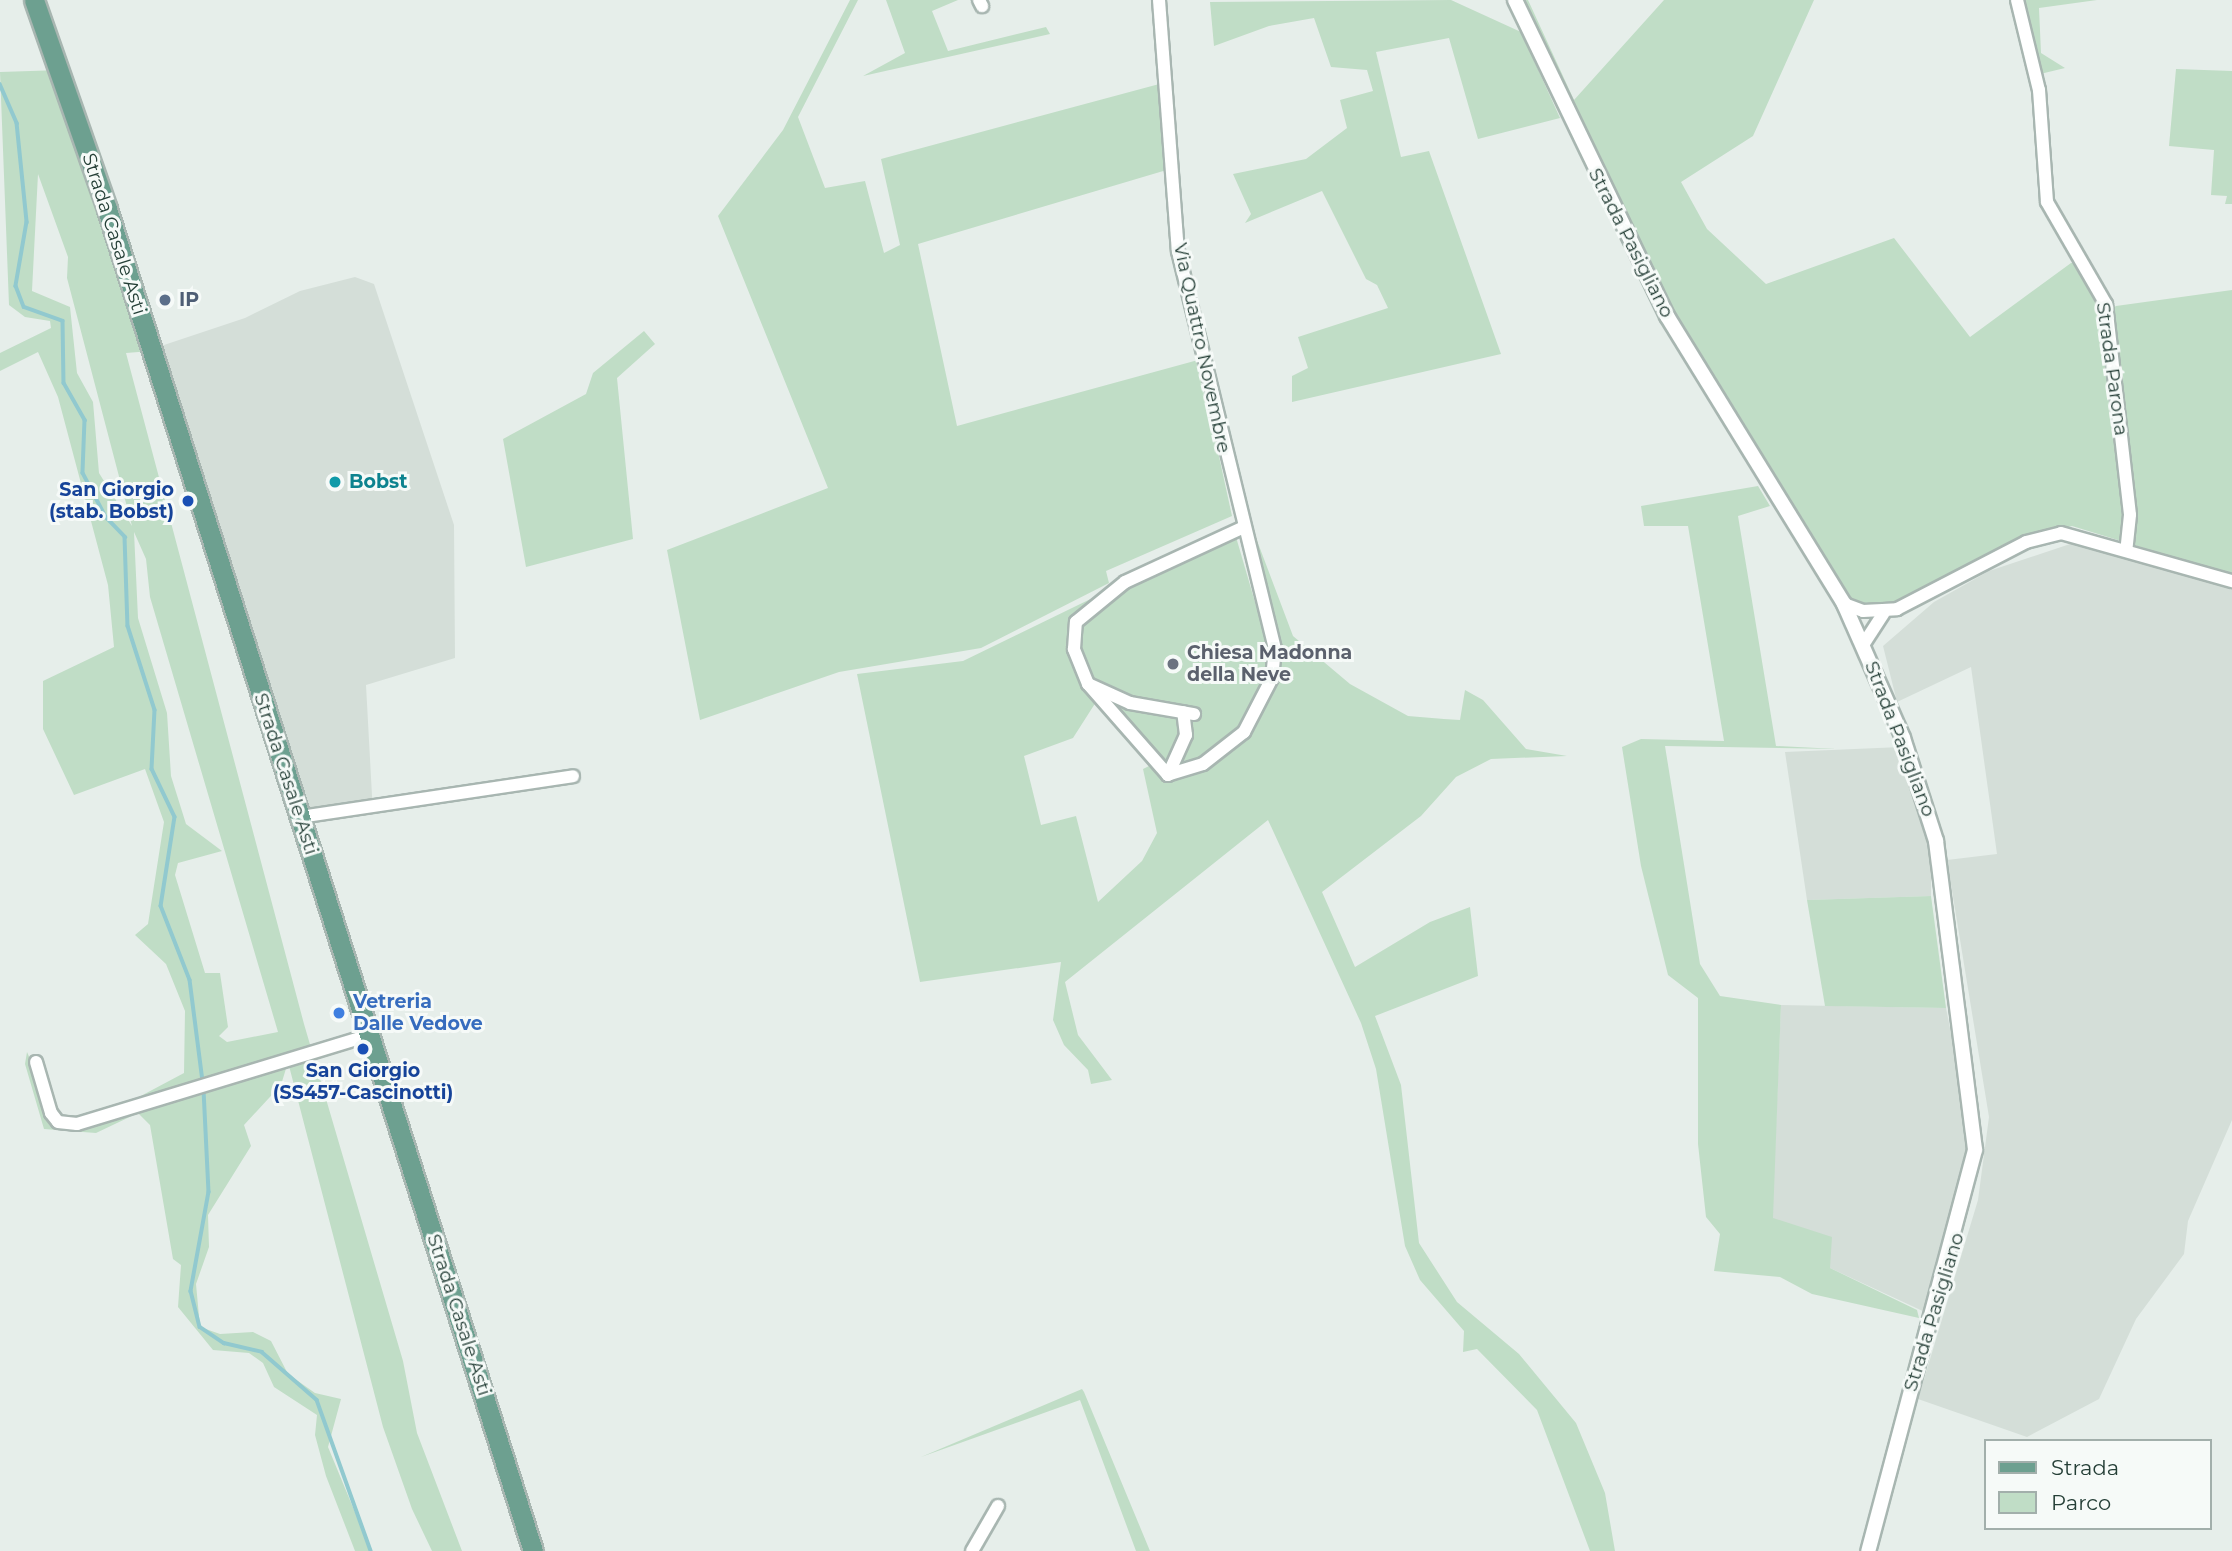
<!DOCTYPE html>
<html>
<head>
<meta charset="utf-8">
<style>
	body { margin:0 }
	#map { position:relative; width:2232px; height:1551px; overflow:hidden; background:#e6eeea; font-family:Montserrat,sans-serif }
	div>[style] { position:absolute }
	.built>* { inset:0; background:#d4ded8 }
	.green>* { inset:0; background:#c0ddc6 }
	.stream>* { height:3.5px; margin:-1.75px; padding:0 1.75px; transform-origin:1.75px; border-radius:1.75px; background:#91c9cf }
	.roads { filter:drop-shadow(2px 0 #a8b6b1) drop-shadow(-2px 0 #a8b6b1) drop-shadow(0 2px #a8b6b1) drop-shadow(0 -2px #a8b6b1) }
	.minor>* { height:12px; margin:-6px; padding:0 6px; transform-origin:6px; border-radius:6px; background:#fff }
	.tertiary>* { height:14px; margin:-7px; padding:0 7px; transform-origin:7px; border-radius:7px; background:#fff }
	.primary>* { height:19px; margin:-9.5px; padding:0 9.5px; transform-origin:9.5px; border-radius:9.5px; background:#6da090 }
	.dots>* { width:19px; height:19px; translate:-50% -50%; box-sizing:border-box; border:4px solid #f6faf8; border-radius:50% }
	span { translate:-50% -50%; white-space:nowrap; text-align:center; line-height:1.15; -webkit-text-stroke:6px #f6faf8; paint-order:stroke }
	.street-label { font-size:19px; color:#253f37 }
	.service-label { font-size:19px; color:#4e5e75; font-weight:700 }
	.left { translate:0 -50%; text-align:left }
	.culture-label { font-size:19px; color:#0d838f; font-weight:700 }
	.transit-label { font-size:19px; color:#164399; font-weight:700 }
	.right { translate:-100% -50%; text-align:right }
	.worship-label { font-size:19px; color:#5b616d; font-weight:700 }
	.shop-label { font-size:19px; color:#366cbe; font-weight:700 }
	.legend { position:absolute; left:1984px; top:1439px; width:228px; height:91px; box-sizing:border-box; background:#f6faf8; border:2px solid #a2afab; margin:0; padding:9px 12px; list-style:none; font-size:21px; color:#253f37 }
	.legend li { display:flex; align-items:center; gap:14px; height:35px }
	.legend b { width:35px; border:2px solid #a2afab }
</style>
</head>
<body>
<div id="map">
	<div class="built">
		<div style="clip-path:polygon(355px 277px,374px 284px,454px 525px,455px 658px,366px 685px,373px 814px,308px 824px,161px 346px,245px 318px,300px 291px)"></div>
		<div style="clip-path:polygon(2076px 542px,2232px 586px,2232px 1120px,2188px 1221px,2184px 1254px,2136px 1319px,2099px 1399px,2027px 1437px,1918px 1399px,1978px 1200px,1989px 1117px,1947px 860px,1997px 854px,1971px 667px,1897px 702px,1883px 646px,1934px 602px,1989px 571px)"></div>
		<div style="clip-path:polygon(1901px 747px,1931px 844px,1931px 896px,1807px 900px,1785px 752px)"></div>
		<div style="clip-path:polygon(1781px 1005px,1946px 1008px,1968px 1119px,1966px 1161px,1927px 1313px,1830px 1268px,1772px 1218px)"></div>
	</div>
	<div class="green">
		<div style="clip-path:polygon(850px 0,858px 0,798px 117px,825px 188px,865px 181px,884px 253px,900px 245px,881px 159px,1163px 83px,1170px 169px,918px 244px,957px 426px,1198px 360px,1232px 516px,1106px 571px,1109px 583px,981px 648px,839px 672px,700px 720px,667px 550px,828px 488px,718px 216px,783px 130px)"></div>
		<div style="clip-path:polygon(886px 0,958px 0,932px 11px,948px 51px,1046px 27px,1050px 34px,863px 76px,905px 53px)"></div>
		<div style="clip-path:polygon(1451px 0,1521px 32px,1560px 118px,1478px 139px,1449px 38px,1376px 52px,1401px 157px,1429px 151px,1501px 354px,1292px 402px,1292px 376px,1308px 368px,1298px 337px,1388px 308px,1377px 285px,1366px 279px,1322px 191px,1245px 223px,1251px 214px,1233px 174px,1306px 159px,1347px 128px,1340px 100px,1373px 91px,1367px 70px,1331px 67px,1314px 18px,1269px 26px,1214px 46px,1210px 2px)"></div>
		<div style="clip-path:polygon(1521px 0,1528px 0,1574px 100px,1664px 0,1814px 0,1753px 136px,1681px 182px,1707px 229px,1766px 284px,1894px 238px,1970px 337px,2071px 263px,2080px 263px,2103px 314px,2116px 306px,2232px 290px,2232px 575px,2072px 526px,2012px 543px,1892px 606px,1865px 607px,1842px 598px,1671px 313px)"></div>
		<div style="clip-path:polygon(2017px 0,2097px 0,2039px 8px,2041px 53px,2065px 68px,2036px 75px)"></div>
		<div style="clip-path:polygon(2176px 69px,2232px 71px,2232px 204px,2225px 204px,2227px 196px,2211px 195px,2214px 150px,2169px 146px)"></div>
		<div style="clip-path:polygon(evenodd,61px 70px,151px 351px,126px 353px,304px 1024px,403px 1361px,417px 1433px,462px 1551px,432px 1551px,412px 1509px,383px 1427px,288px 1062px,281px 1085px,244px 1125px,251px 1146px,208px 1215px,209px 1247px,196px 1284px,200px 1327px,220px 1334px,253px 1332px,271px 1341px,288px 1374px,315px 1393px,341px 1399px,328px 1447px,371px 1551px,355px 1551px,326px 1476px,315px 1435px,317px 1415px,274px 1387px,263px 1363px,249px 1353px,213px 1350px,178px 1307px,181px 1265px,173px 1259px,150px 1125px,138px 1113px,96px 1133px,44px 1129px,25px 1064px,27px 1052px,58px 1122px,107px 1114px,184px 1073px,185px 1011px,166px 964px,135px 935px,148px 924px,164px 822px,145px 769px,74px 795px,43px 729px,43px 681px,114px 647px,108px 585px,58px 397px,38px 352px,0 371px,0 353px,51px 328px,50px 321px,25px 317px,9px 305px,0 72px,61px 70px,38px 174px,68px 257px,67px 278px,132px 526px,99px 473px,93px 402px,77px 373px,70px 307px,32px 291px,38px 174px,61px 70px,134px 532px,146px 559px,150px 597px,278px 1032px,227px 1042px,219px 1036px,228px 1027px,220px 973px,205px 973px,175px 875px,178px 863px,222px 851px,186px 824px,171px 776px,167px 713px,138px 618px,134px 532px)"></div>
		<div style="clip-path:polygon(644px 331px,655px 344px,617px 378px,633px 539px,526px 567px,503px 439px,586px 394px,593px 373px)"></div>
		<div style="clip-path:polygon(1758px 486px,1770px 506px,1738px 516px,1776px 746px,1837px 749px,1665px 746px,1700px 964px,1720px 996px,1781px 1005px,1773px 1218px,1832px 1237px,1830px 1268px,1917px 1310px,1919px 1318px,1812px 1294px,1780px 1277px,1714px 1271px,1720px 1234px,1706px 1217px,1698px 1144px,1698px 998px,1668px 975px,1641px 866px,1622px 747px,1641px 739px,1724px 741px,1688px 526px,1644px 526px,1641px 506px)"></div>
		<div style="clip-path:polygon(1250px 522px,1293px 636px,1350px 684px,1408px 716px,1444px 719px,1460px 720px,1465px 690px,1483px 700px,1526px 749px,1567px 756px,1491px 759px,1456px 777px,1421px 816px,1322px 892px,1355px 967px,1430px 922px,1470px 907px,1478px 976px,1375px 1016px,1401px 1085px,1419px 1243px,1457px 1302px,1519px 1354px,1576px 1423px,1605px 1493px,1615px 1551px,1590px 1551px,1537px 1410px,1477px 1349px,1463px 1352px,1464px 1331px,1420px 1280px,1405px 1246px,1376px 1069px,1361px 1023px,1268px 820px,1065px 982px,1078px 1035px,1112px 1080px,1091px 1084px,1088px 1070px,1064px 1045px,1053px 1020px,1061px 962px,920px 982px,857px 674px,963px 661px,1109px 590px,1070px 635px,1096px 702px,1073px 738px,1024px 756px,1041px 825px,1076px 816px,1098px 902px,1142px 861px,1157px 833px,1143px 769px,1149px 766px,1171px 781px,1225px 755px,1248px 734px,1276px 678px)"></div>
		<div style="clip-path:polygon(1236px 537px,1269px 650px,1267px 678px,1241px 730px,1187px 769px,1160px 768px,1083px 668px,1080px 625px,1127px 586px)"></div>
		<div style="clip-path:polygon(1931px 896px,1946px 1008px,1825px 1006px,1807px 900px)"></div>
		<div style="clip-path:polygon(1082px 1389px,1084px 1392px,1150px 1551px,1136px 1551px,1080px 1400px,921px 1457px)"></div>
	</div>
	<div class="stream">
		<div style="left:0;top:84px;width:43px;rotate:66.4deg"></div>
		<div style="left:17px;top:123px;width:100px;rotate:84.2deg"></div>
		<div style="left:27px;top:222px;width:65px;rotate:99.8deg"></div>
		<div style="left:16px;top:286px;width:22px;rotate:69deg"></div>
		<div style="left:24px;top:307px;width:41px;rotate:19.7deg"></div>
		<div style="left:63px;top:321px;width:62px;rotate:89.1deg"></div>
		<div style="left:64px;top:383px;width:43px;rotate:60.4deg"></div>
		<div style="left:85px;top:420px;width:53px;rotate:92.2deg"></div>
		<div style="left:83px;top:473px;width:50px;rotate:62.4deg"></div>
		<div style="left:106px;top:517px;width:28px;rotate:46deg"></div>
		<div style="left:125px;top:537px;width:89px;rotate:88.1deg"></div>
		<div style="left:128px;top:626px;width:88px;rotate:72.2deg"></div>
		<div style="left:155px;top:710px;width:59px;rotate:92.9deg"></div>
		<div style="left:152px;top:769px;width:53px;rotate:64.4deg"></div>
		<div style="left:175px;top:817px;width:90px;rotate:98.9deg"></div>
		<div style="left:161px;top:906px;width:79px;rotate:68.6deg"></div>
		<div style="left:190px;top:980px;width:103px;rotate:82.7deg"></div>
		<div style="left:204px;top:1090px;width:102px;rotate:87.2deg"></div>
		<div style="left:209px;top:1192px;width:101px;rotate:100.3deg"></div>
		<div style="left:191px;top:1291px;width:37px;rotate:76deg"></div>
		<div style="left:200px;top:1327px;width:29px;rotate:34deg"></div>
		<div style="left:224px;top:1343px;width:39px;rotate:13deg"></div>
		<div style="left:262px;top:1352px;width:73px;rotate:41.1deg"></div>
		<div style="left:317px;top:1400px;width:160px;rotate:70.3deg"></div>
	</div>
	<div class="roads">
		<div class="minor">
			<div style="left:979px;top:0;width:7px;rotate:63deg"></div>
			<div style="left:1159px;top:0;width:252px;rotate:85.7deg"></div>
			<div style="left:1178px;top:251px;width:410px;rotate:76.3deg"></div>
			<div style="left:1275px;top:649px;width:29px;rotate:96deg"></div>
			<div style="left:1272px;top:678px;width:61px;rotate:117.4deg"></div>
			<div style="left:1244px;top:732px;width:52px;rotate:142deg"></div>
			<div style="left:1203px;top:764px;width:37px;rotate:163deg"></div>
			<div style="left:1168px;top:775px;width:121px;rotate:-131.3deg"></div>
			<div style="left:1088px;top:684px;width:38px;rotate:-112deg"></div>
			<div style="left:1074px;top:649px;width:27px;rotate:-86deg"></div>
			<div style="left:1076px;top:622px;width:63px;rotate:-39.2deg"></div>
			<div style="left:1125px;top:582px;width:129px;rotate:-24.8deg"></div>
			<div style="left:2017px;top:0;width:93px;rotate:76.3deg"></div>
			<div style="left:2039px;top:90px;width:112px;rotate:85.9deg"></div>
			<div style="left:2047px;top:202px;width:118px;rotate:60deg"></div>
			<div style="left:2106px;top:304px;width:212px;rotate:83.5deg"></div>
			<div style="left:2130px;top:515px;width:31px;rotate:96deg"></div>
			<div style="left:1844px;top:604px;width:20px;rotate:20deg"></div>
			<div style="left:1863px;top:611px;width:34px;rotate:-3deg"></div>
			<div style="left:1897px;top:609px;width:145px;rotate:-27.4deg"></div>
			<div style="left:2026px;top:542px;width:36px;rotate:-14deg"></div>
			<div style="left:2061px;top:533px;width:178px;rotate:15.7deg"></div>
			<div style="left:1863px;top:645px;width:38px;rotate:-57deg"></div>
			<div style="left:1088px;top:684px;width:46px;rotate:24.3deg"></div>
			<div style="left:1130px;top:703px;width:65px;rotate:9.8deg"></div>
			<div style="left:1168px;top:775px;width:44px;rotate:-65.8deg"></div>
			<div style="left:1186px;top:735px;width:23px;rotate:-97deg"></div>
			<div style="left:300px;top:817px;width:276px;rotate:-8.5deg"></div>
			<div style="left:36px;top:1062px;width:53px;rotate:73.6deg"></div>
			<div style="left:51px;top:1113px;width:11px;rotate:52deg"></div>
			<div style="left:58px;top:1122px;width:19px;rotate:6deg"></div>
			<div style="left:77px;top:1124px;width:306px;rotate:-16.9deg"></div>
			<div style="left:972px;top:1551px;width:52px;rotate:-60deg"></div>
		</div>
		<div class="tertiary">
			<div style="left:1515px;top:0;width:351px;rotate:64.3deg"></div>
			<div style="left:1667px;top:316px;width:338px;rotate:58.4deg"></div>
			<div style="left:1844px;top:604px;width:146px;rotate:66.2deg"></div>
			<div style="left:1903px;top:738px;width:108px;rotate:72.2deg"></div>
			<div style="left:1936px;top:841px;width:311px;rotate:82.8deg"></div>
			<div style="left:1975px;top:1150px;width:415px;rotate:104.9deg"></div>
		</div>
		<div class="primary">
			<div style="left:34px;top:0;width:221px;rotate:70.7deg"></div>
			<div style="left:107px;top:209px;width:1408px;rotate:72.39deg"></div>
		</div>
	</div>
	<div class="dots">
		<div style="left:165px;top:300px;background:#5c6f8a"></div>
		<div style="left:335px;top:482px;background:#0f9aa8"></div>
		<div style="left:188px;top:501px;background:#1a4fb4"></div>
		<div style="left:1173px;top:664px;background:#6b7280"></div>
		<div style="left:339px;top:1013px;background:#3f7fe0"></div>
		<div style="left:363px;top:1049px;background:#1a4fb4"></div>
	</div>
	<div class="street-label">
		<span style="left:114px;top:234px;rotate:72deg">Strada Casale Asti</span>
		<span style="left:1631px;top:243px;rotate:63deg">Strada Pasigliano</span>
		<span style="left:1202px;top:348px;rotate:78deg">Via Quattro Novembre</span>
		<span style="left:2112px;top:369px;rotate:82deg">Strada Parona</span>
		<span style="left:1900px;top:739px;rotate:69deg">Strada Pasigliano</span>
		<span style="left:286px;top:774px;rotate:72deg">Strada Casale Asti</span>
		<span style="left:1934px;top:1312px;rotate:-73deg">Strada Pasigliano</span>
		<span style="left:459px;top:1315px;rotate:72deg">Strada Casale Asti</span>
	</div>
	<div class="service-label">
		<span class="left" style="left:179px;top:300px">IP</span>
	</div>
	<div class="culture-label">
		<span class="left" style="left:349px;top:482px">Bobst</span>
	</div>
	<div class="transit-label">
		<span class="right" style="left:174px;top:501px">San Giorgio<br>(stab. Bobst)</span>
		<span style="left:363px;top:1082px">San Giorgio<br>(SS457-Cascinotti)</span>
	</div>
	<div class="worship-label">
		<span class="left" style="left:1187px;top:664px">Chiesa Madonna<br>della Neve</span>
	</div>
	<div class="shop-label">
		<span class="left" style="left:353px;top:1013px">Vetreria<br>Dalle Vedove</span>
	</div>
	<ul class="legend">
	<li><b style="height:9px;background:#6da090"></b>Strada</li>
	<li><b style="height:19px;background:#c0ddc6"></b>Parco</li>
	</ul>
</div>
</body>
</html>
